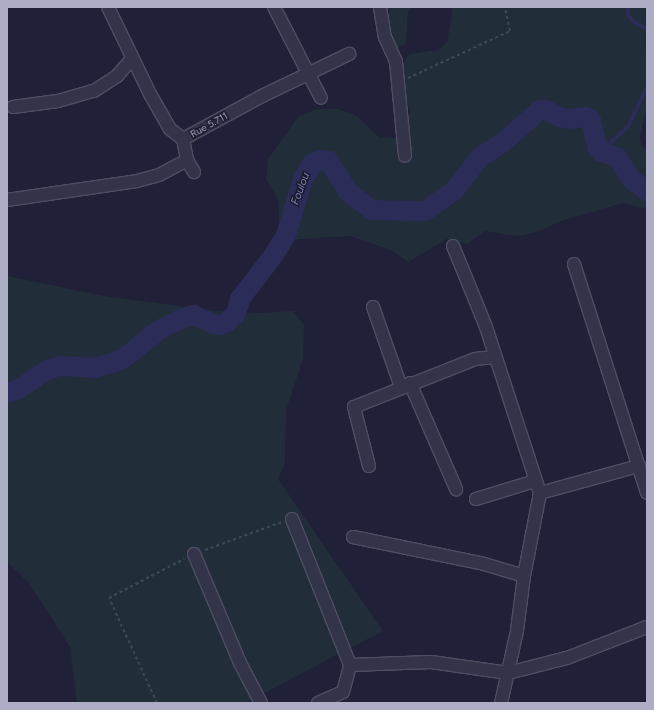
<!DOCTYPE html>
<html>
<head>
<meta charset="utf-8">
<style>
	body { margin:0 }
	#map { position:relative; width:654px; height:710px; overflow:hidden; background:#202038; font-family:Figtree,sans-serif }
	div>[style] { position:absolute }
	.green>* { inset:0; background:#212d39 }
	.stream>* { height:3.5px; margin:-1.75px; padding:0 1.75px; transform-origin:1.75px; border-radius:1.75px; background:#2c2c58 }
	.river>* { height:20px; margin:-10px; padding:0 10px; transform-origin:10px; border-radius:10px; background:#2c2c58 }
	.path>* { height:2px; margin-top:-1px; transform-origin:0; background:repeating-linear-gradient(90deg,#3c4854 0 3px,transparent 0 6px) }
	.roads { filter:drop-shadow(1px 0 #4e4e64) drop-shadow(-1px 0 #4e4e64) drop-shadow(0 1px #4e4e64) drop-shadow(0 -1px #4e4e64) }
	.minor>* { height:12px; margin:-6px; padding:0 6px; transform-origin:6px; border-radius:6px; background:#333349 }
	span { translate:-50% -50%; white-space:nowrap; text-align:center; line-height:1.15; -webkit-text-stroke:3px #19192d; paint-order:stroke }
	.street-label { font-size:10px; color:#aeadc6 }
	.water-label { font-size:11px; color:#8485b8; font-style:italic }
	.frame { position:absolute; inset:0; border:8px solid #aeadc6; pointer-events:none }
</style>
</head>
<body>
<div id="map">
	<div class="green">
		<div style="clip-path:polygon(391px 7px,412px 7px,408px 12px,406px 43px,397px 49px,387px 22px)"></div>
		<div style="clip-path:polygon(451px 7px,645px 7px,647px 107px,640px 136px,641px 145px,647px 150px,647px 209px,623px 203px,564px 220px,534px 233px,517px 236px,485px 231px,467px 244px,447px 239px,408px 262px,391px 250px,350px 236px,272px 241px,280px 232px,278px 199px,266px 179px,268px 159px,298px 117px,316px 109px,338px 109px,357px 116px,380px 138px,400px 138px,406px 130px,410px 110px,400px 83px,404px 62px,409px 54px,438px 50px,447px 42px,452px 13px)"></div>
		<div style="clip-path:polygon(7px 276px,104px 296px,239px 314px,293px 311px,304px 325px,303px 359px,286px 410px,285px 463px,278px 479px,383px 631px,245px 703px,77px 703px,70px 647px,29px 583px,7px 562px)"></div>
	</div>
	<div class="stream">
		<div style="left:629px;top:7px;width:7px;rotate:98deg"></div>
		<div style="left:628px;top:14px;width:9px;rotate:54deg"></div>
		<div style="left:633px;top:21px;width:16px;rotate:30deg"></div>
		<div style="left:608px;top:155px;width:11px;rotate:-85deg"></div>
		<div style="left:609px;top:144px;width:25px;rotate:-42deg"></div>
		<div style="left:628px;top:127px;width:44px;rotate:-64.6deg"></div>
	</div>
	<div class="river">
		<div style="left:7px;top:393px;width:13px;rotate:-18deg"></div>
		<div style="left:19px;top:389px;width:34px;rotate:-34deg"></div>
		<div style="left:47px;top:370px;width:13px;rotate:-18deg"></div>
		<div style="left:59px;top:366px;width:35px;rotate:3deg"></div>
		<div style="left:94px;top:368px;width:19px;rotate:-16deg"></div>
		<div style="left:112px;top:363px;width:13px;rotate:-23deg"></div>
		<div style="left:124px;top:358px;width:45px;rotate:-38.7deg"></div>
		<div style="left:159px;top:330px;width:25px;rotate:-27deg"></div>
		<div style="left:181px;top:319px;width:14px;rotate:-17deg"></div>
		<div style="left:194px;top:315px;width:21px;rotate:25deg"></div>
		<div style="left:213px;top:324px;width:7px;rotate:8deg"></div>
		<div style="left:220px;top:325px;width:8px;rotate:-23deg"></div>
		<div style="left:227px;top:322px;width:12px;rotate:-42deg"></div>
		<div style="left:236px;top:314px;width:16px;rotate:-75deg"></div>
		<div style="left:240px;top:299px;width:54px;rotate:-52.5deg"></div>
		<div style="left:273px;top:256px;width:25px;rotate:-58deg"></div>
		<div style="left:286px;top:235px;width:59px;rotate:-73.1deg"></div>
		<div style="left:303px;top:179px;width:17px;rotate:-59deg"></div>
		<div style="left:312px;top:164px;width:10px;rotate:-24deg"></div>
		<div style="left:321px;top:160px;width:8px;rotate:7deg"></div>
		<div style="left:329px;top:161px;width:36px;rotate:58deg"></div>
		<div style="left:348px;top:192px;width:30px;rotate:37deg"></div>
		<div style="left:372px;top:210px;width:53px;rotate:1.1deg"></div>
		<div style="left:425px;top:211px;width:35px;rotate:-35deg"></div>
		<div style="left:454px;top:191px;width:43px;rotate:-52.6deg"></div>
		<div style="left:480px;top:157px;width:26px;rotate:-32deg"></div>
		<div style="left:502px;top:143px;width:50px;rotate:-41deg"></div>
		<div style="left:540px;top:110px;width:6px"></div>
		<div style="left:546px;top:110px;width:15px;rotate:28deg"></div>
		<div style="left:559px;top:117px;width:10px;rotate:11deg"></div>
		<div style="left:569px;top:119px;width:17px;rotate:-7deg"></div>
		<div style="left:586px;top:117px;width:6px;rotate:31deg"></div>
		<div style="left:591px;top:120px;width:28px;rotate:77deg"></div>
		<div style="left:597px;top:147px;width:6px;rotate:51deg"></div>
		<div style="left:601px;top:152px;width:17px;rotate:17deg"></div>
		<div style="left:617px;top:157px;width:27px;rotate:57deg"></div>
		<div style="left:632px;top:180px;width:19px;rotate:36deg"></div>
	</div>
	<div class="path">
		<div style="left:408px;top:78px;width:112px;rotate:-24.7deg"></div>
		<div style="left:510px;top:31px;width:25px;rotate:-102deg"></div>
		<div style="left:205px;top:550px;width:82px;rotate:-20deg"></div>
		<div style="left:157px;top:703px;width:115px;rotate:-114.6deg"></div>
		<div style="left:109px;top:598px;width:85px;rotate:-27.5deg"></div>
	</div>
	<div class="roads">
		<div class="minor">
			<div style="left:108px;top:7px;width:97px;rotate:64.2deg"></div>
			<div style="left:150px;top:94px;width:40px;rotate:60.3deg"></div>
			<div style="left:170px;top:129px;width:16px;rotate:38deg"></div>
			<div style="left:183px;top:139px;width:90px;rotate:-28.6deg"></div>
			<div style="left:262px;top:96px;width:97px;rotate:-25.8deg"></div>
			<div style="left:274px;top:7px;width:102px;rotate:62.7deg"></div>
			<div style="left:380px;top:7px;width:30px;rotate:81deg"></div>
			<div style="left:385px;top:37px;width:27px;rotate:66deg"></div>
			<div style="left:396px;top:62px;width:94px;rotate:84.5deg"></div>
			<div style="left:13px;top:107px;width:45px;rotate:-7.6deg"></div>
			<div style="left:58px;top:101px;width:37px;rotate:-16deg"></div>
			<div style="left:94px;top:91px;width:27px;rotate:-33deg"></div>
			<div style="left:117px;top:76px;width:23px;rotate:-49deg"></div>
			<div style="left:183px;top:139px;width:21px;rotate:79deg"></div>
			<div style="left:187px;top:160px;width:14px;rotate:60deg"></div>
			<div style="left:7px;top:200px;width:131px;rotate:-8.3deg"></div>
			<div style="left:137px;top:181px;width:23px;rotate:-15deg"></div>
			<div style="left:159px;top:175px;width:32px;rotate:-28deg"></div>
			<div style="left:453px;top:246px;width:87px;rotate:67.8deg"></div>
			<div style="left:486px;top:327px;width:175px;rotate:72deg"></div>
			<div style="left:540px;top:493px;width:85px;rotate:100.9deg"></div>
			<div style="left:524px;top:576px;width:55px;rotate:97.3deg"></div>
			<div style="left:517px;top:631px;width:74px;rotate:102.5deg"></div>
			<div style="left:574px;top:264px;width:240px;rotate:72.3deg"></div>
			<div style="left:373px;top:307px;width:85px;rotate:70.7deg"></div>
			<div style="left:410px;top:383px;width:116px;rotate:66.5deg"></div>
			<div style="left:369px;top:466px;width:61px;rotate:-104.3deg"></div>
			<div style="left:354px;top:407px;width:130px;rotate:-21.6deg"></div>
			<div style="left:475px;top:359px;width:19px;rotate:-6deg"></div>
			<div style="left:540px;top:493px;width:103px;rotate:-15.3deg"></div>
			<div style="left:476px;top:499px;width:62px;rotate:-17deg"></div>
			<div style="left:292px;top:519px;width:157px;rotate:68.3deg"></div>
			<div style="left:350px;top:665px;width:81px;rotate:-2.1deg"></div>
			<div style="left:431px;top:662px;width:78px;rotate:8.1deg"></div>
			<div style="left:508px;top:673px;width:61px;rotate:-14.3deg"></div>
			<div style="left:567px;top:658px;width:86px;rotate:-21.2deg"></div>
			<div style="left:353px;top:537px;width:134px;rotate:11.6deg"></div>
			<div style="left:484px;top:564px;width:42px;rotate:16.7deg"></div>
			<div style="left:194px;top:554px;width:118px;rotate:67.1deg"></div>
			<div style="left:240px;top:663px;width:45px;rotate:62.3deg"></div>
			<div style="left:318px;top:703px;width:27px;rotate:-24deg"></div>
			<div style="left:343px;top:692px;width:28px;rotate:-75deg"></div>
		</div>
	</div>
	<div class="street-label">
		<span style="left:209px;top:125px;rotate:-29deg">Rue 5.711</span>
	</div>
	<div class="water-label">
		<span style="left:301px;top:189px;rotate:-69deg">Foulou</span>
	</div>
	<div class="frame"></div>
</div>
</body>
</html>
